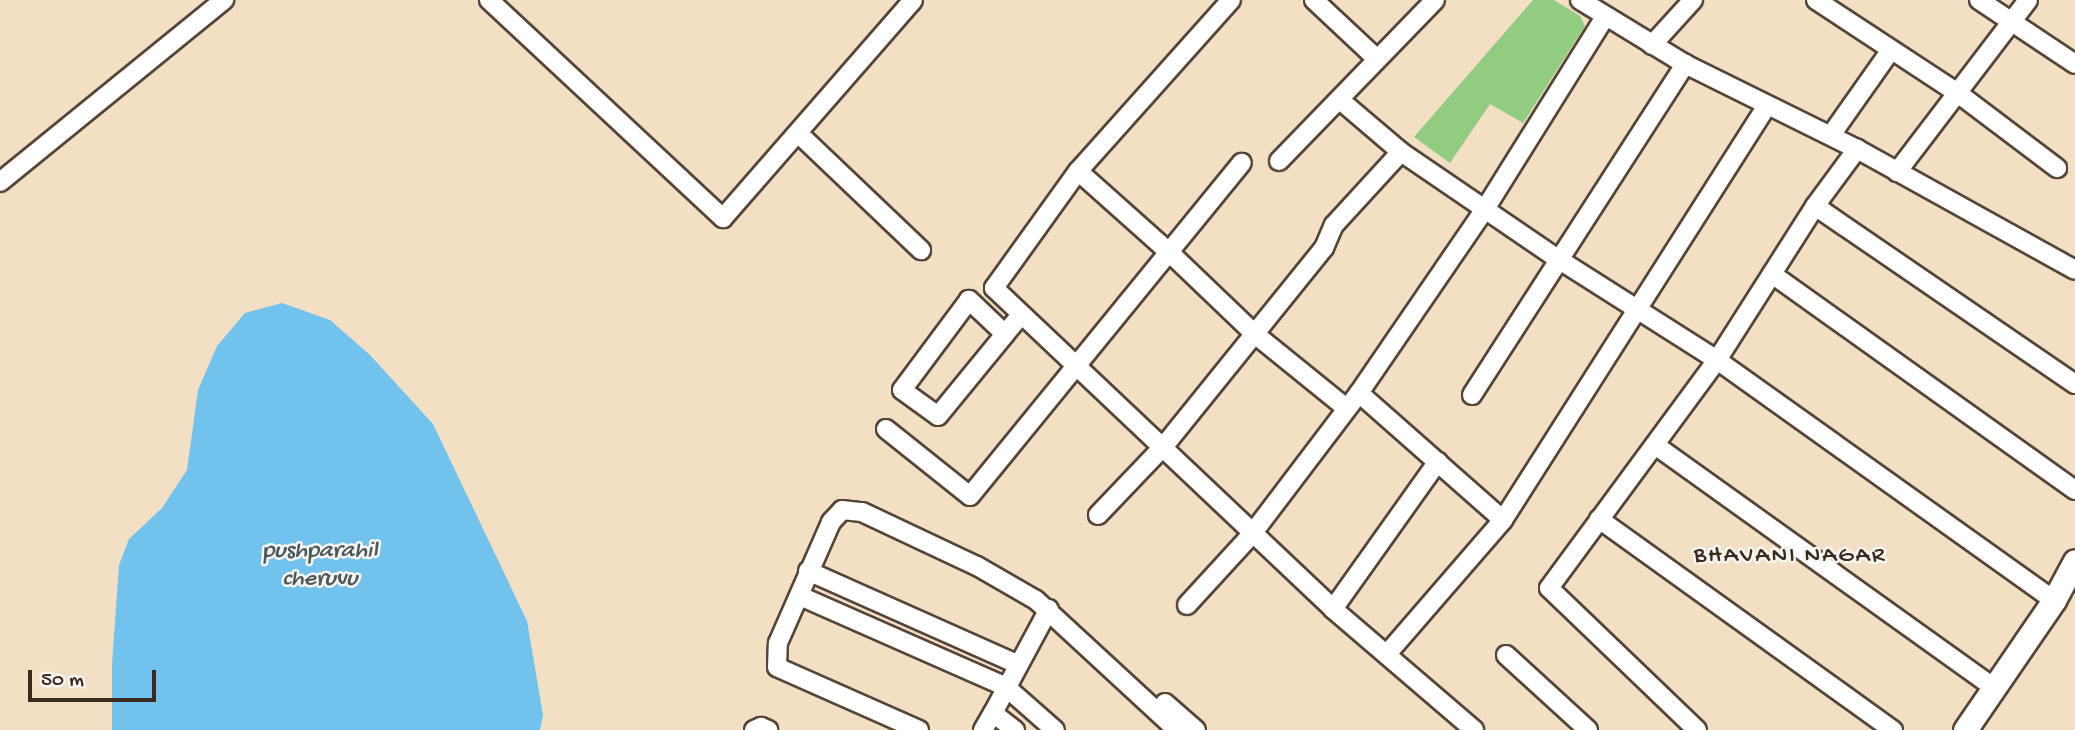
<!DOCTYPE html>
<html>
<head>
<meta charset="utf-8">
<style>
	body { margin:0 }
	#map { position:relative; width:2075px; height:730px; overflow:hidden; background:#f2dfc4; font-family:"Gochi Hand",sans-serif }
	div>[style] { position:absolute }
	.green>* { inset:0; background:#91cc81 }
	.water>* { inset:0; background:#71c2ed }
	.roads { filter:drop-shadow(2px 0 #564537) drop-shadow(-2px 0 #564537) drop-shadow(0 2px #564537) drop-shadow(0 -2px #564537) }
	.minor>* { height:18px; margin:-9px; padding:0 9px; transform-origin:9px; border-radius:9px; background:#fff }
	.tertiary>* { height:23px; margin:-11.5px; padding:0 11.5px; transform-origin:11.5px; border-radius:11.5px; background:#fff }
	span { translate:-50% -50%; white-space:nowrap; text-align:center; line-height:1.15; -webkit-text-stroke:5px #f6f6f2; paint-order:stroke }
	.water-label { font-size:24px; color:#4b585c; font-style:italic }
	.neighbourhood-label { font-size:24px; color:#3b2a1e; letter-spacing:2px }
	.scale { position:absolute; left:28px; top:670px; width:128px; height:32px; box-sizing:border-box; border:4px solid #3b2a1e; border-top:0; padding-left:9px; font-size:21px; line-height:24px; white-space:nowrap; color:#3b2a1e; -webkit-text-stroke:5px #f6f6f2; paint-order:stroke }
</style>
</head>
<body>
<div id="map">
	<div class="green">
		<div style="clip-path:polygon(1533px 0,1554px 0,1580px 16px,1585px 26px,1523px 123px,1490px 104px,1450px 163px,1414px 137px)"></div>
	</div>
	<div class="water">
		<div style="clip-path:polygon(282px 303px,330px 320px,370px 355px,433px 424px,527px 621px,543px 715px,540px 730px,112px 730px,112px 664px,119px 565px,129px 539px,162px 508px,187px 470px,198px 390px,217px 346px,245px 313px)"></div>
	</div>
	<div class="roads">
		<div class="minor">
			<div style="left:489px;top:0;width:320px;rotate:43deg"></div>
			<div style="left:723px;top:218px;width:289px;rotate:-48.9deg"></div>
			<div style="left:1231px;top:0;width:229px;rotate:131.8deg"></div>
			<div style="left:1078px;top:171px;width:144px;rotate:125.7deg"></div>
			<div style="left:994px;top:288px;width:467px;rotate:43.4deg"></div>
			<div style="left:1333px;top:609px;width:186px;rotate:40.6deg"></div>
			<div style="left:1314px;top:0;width:85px;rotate:43.1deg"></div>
			<div style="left:1580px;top:0;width:123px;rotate:31.4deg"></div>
			<div style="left:1685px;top:64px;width:192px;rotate:26.3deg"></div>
			<div style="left:1857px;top:149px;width:249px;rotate:29deg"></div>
			<div style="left:1816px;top:0;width:171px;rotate:33.3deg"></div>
			<div style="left:1959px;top:94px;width:123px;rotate:37.1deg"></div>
			<div style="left:1979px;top:0;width:115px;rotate:33.7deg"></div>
			<div style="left:1652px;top:45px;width:61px;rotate:-47.7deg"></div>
			<div style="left:1340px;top:100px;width:80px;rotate:40.4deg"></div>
			<div style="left:1401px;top:152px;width:190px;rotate:34.3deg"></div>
			<div style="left:1558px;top:259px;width:188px;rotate:32.4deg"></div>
			<div style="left:1717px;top:360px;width:414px;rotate:35.5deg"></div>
			<div style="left:798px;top:133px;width:170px;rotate:43.6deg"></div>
			<div style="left:1831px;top:135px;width:104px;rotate:-54.8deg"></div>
			<div style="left:1279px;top:161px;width:224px;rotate:-45.9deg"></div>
			<div style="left:1078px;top:171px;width:122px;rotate:41.7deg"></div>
			<div style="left:1169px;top:252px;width:120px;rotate:43.7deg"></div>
			<div style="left:1256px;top:335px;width:114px;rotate:39deg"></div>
			<div style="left:1897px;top:172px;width:216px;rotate:-52.7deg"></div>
			<div style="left:0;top:182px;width:289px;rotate:-39.1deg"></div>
			<div style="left:1815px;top:206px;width:315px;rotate:34.4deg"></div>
			<div style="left:1772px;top:274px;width:372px;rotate:35.5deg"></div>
			<div style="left:1005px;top:334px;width:50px;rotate:-136.6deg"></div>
			<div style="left:969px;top:300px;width:112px;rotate:126.7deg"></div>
			<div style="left:902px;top:390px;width:44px;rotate:35.8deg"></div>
			<div style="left:938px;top:416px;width:106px;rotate:-50.7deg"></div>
			<div style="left:1005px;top:334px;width:25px;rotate:-50deg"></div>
			<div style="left:1359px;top:393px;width:192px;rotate:41.4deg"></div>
			<div style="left:1503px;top:520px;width:177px;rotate:130.9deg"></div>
			<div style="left:1472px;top:395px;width:394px;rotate:-57.2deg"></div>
			<div style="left:886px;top:429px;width:107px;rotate:38.6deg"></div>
			<div style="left:970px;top:496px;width:430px;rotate:-50.8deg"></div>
			<div style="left:1655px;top:445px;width:417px;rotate:35.6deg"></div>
			<div style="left:1098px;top:515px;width:95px;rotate:-46.3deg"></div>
			<div style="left:1164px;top:446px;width:255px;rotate:-51.1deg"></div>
			<div style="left:1324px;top:248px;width:25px;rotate:-67deg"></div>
			<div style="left:1334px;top:225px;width:99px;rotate:-47.5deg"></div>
			<div style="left:1599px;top:519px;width:362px;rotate:35.7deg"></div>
			<div style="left:1503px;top:520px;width:491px;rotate:-57.5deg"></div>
			<div style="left:808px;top:571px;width:229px;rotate:24deg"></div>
			<div style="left:800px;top:596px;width:225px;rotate:23.8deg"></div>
			<div style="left:1006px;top:687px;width:65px;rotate:41.3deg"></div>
			<div style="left:1187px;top:605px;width:96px;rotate:-47.5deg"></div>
			<div style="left:1252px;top:534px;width:177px;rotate:-52.8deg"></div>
			<div style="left:1359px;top:393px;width:223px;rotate:-55.6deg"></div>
			<div style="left:1485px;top:209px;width:226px;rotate:-58deg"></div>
			<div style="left:1333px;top:609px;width:181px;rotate:-54.6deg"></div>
			<div style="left:1506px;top:655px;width:111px;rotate:42.4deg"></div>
			<div style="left:1165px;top:703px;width:41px;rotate:41.1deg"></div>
			<div style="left:993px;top:713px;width:118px;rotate:-61.7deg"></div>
			<div style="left:754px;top:730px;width:8px;rotate:-23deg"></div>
			<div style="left:761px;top:727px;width:8px;rotate:23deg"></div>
			<div style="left:919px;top:730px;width:155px;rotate:-156.1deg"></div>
			<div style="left:777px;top:667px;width:24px;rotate:-88deg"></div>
			<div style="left:778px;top:643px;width:132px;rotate:-66.3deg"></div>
			<div style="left:831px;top:522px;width:16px;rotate:-47deg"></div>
			<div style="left:842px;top:510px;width:20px;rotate:6deg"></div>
			<div style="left:862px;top:512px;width:127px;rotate:25.2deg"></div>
			<div style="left:977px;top:566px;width:68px;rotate:30deg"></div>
			<div style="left:1036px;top:600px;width:192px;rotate:42.7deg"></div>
			<div style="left:983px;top:730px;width:20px;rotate:-60deg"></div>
			<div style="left:993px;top:713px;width:28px;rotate:38deg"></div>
			<div style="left:1697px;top:730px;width:205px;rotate:-136.2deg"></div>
			<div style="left:1549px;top:588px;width:283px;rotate:-53.6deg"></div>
			<div style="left:1717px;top:360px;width:183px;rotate:-57.5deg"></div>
			<div style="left:1815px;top:206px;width:71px;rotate:-53.6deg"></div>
		</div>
		<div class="tertiary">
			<div style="left:1965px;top:730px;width:158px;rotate:-55.6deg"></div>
			<div style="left:2054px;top:600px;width:44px;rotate:-61.7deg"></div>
		</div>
	</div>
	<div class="water-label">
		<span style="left:320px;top:566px">pushparahil<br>cheruvu</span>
	</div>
	<div class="neighbourhood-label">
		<span style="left:1790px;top:557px">BHAVANI NAGAR</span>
	</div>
	<div class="scale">50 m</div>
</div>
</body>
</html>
